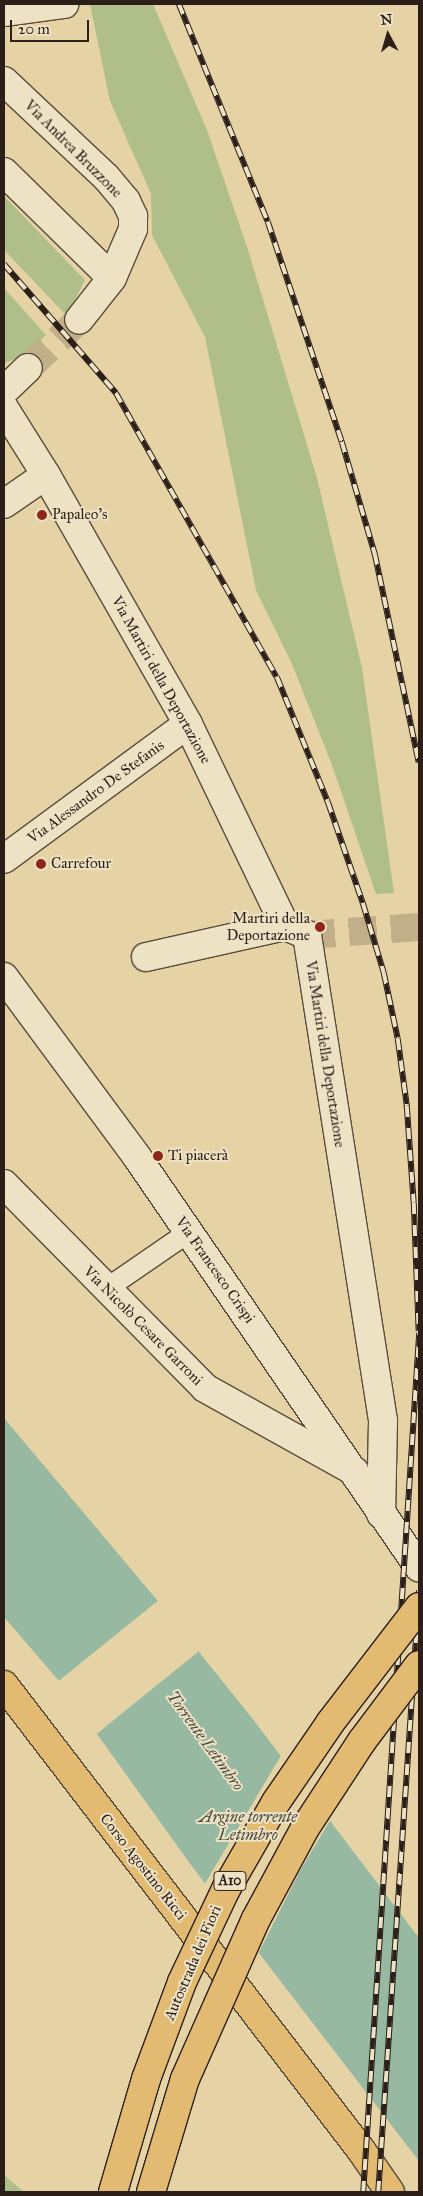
<!DOCTYPE html>
<html>
<head>
<meta charset="utf-8">
<style>
	body { margin:0 }
	#map { position:relative; width:423px; height:2196px; overflow:hidden; background:#e5d3a5; font-family:"IM FELL Great Primer",serif }
	div>[style] { position:absolute }
	.green>* { inset:0; background:#b0be8a }
	.water>* { inset:0; background:#97b9a2 }
	.pier>* { inset:0; background:#e5d3a5; transform-origin:0 0 }
	.minor-tunnel>* { height:28px; margin-top:-14px; transform-origin:0; background:repeating-linear-gradient(90deg,#c0af89 0 28px,transparent 0 42px) }
	.roads { filter:drop-shadow(1px 0 #5a4c3c) drop-shadow(-1px 0 #5a4c3c) drop-shadow(0 1px #5a4c3c) drop-shadow(0 -1px #5a4c3c) }
	.pedestrian>* { height:20px; margin:-10px; padding:0 10px; transform-origin:10px; border-radius:10px; background:#eee2c4 }
	.minor>* { height:28px; margin:-14px; padding:0 14px; transform-origin:14px; border-radius:14px; background:#eee2c4 }
	.tertiary>* { height:28px; margin:-14px; padding:0 14px; transform-origin:14px; border-radius:14px; background:#eee2c4 }
	.primary>* { height:28px; margin:-14px; padding:0 14px; transform-origin:14px; border-radius:14px; background:#e2ba72 }
	.rail>* { height:5.5px; margin-top:-2.75px; transform-origin:0; background:repeating-linear-gradient(90deg,#eee2c4 0 11px,#2c1f19 0 22px); box-sizing:border-box; border-block:1px solid #2c1f19 }
	.bridges { filter:drop-shadow(1px 0 #2c1f19) drop-shadow(-1px 0 #2c1f19) drop-shadow(0 1px #2c1f19) drop-shadow(0 -1px #2c1f19) }
	.motorway-bridge>* { height:28px; margin:-14px; padding:0 14px; transform-origin:14px; border-radius:14px; background:#e2ba72 }
	.dots>* { width:14px; height:14px; translate:-50% -50%; box-sizing:border-box; border:2px solid #eee2c4; border-radius:50% }
	span { translate:-50% -50%; white-space:nowrap; text-align:center; line-height:1.15; -webkit-text-stroke:4px #eee2c4; paint-order:stroke }
	.shield-label span { padding:1px 4px; background:#eee2c4; border:1px solid; border-radius:4px; -webkit-text-stroke-width:0 }
	.shield-label { font-size:14px; color:#2c1f19; font-weight:700 }
	.street-label { font-size:15px; color:#2c1f19 }
	.poi-label { font-size:15px; color:#2c1f19 }
	.left { translate:0 -50%; text-align:left }
	.right { translate:-100% -50%; text-align:right }
	.water-label { font-size:16px; color:#4c4d42; font-style:italic }
	.frame { position:absolute; inset:0; border:5px solid #2c1f19; pointer-events:none }
	.north { position:absolute; left:363px; top:10px; width:50px; height:50px; -webkit-text-stroke:4px #eee2c4; paint-order:stroke; rotate:354deg; font-size:14px; font-weight:700; line-height:20px; text-align:center; color:#2c1f19 }
	.north::after { content:''; display:block; margin:auto; width:18px; height:22px; background:#2c1f19; clip-path:polygon(50% 0,100% 100%,50% 72%,0 100%) }
	.scale { position:absolute; left:10px; top:20px; width:79px; height:22px; box-sizing:border-box; border:2px solid #2c1f19; border-top:0; padding-left:6px; font-size:15px; line-height:18px; white-space:nowrap; color:#2c1f19; -webkit-text-stroke:4px #eee2c4; paint-order:stroke }
</style>
</head>
<body>
<div id="map">
	<div class="green">
		<div style="clip-path:polygon(90px 4px,153px 4px,207px 130px,248px 250px,317px 478px,362px 668px,394px 893px,376px 894px,332px 765px,292px 664px,256px 590px,205px 337px,152px 235px,151px 194px,110px 101px)"></div>
		<div style="clip-path:polygon(4px 196px,85px 280px,67px 316px,4px 250px)"></div>
		<div style="clip-path:polygon(4px 288px,46px 335px,24px 356px,4px 363px)"></div>
		<div style="clip-path:polygon(4px 2175px,24px 2192px,4px 2192px)"></div>
	</div>
	<div class="water">
		<div style="clip-path:polygon(4px 1418px,157px 1600px,252px 1718px,419px 1938px,419px 2161px,191px 1865px,59px 1681px,4px 1617px)"></div>
	</div>
	<div class="pier">
		<div style="left:160px;top:1599px;width:65px;height:134px;rotate:51deg"></div>
		<div style="clip-path:polygon(282px 1754px,331px 1819px,301px 1869px,258px 1954px,204px 1885px)"></div>
	</div>
	<div class="minor-tunnel">
		<div style="left:28px;top:368px;width:70px;rotate:-43.3deg"></div>
		<div style="left:307px;top:935px;width:112px;rotate:-4.1deg"></div>
	</div>
	<div class="roads">
		<div class="pedestrian">
			<div style="left:106px;top:1289px;width:101px;rotate:-34.5deg"></div>
		</div>
		<div class="minor">
			<div style="left:4px;top:12px;width:61px;rotate:-7.6deg"></div>
			<div style="left:4px;top:81px;width:140px;rotate:43.3deg"></div>
			<div style="left:106px;top:177px;width:31px;rotate:50deg"></div>
			<div style="left:126px;top:201px;width:17px;rotate:65deg"></div>
			<div style="left:133px;top:216px;width:13px;rotate:90deg"></div>
			<div style="left:133px;top:229px;width:53px;rotate:113.2deg"></div>
			<div style="left:112px;top:278px;width:53px;rotate:128.2deg"></div>
			<div style="left:4px;top:172px;width:151px;rotate:44.5deg"></div>
			<div style="left:4px;top:391px;width:33px;rotate:-44deg"></div>
			<div style="left:4px;top:408px;width:79px;rotate:57.9deg"></div>
			<div style="left:46px;top:475px;width:287px;rotate:60.3deg"></div>
			<div style="left:188px;top:724px;width:224px;rotate:64.3deg"></div>
			<div style="left:285px;top:926px;width:24px;rotate:22deg"></div>
			<div style="left:307px;top:935px;width:492px;rotate:81.1deg"></div>
			<div style="left:383px;top:1421px;width:93px;rotate:91.2deg"></div>
			<div style="left:4px;top:504px;width:51px;rotate:-34.6deg"></div>
			<div style="left:4px;top:859px;width:228px;rotate:-36.3deg"></div>
			<div style="left:146px;top:957px;width:142px;rotate:-12.6deg"></div>
			<div style="left:4px;top:1184px;width:286px;rotate:45.4deg"></div>
			<div style="left:205px;top:1388px;width:171px;rotate:29.1deg"></div>
		</div>
		<div class="tertiary">
			<div style="left:4px;top:977px;width:224px;rotate:53.5deg"></div>
			<div style="left:137px;top:1157px;width:498px;rotate:55.5deg"></div>
		</div>
		<div class="primary">
			<div style="left:4px;top:1685px;width:586px;rotate:52.49deg"></div>
			<div style="left:361px;top:2150px;width:51px;rotate:55.4deg"></div>
		</div>
	</div>
	<div class="rail">
		<div style="left:179px;top:4px;width:235px;rotate:67.8deg"></div>
		<div style="left:268px;top:222px;width:232px;rotate:71.4deg"></div>
		<div style="left:342px;top:442px;width:117px;rotate:73.6deg"></div>
		<div style="left:375px;top:554px;width:213px;rotate:78.1deg"></div>
		<div style="left:4px;top:264px;width:171px;rotate:49deg"></div>
		<div style="left:116px;top:393px;width:326px;rotate:60.5deg"></div>
		<div style="left:277px;top:677px;width:135px;rotate:67.8deg"></div>
		<div style="left:328px;top:802px;width:107px;rotate:70.9deg"></div>
		<div style="left:363px;top:903px;width:73px;rotate:73.3deg"></div>
		<div style="left:384px;top:973px;width:67px;rotate:78deg"></div>
		<div style="left:398px;top:1039px;width:68px;rotate:82.3deg"></div>
		<div style="left:407px;top:1106px;width:97px;rotate:85.9deg"></div>
		<div style="left:414px;top:1203px;width:128px;rotate:87.8deg"></div>
		<div style="left:363px;top:2192px;width:861px;rotate:-86.27deg"></div>
		<div style="left:378px;top:2192px;width:603px;rotate:-86.1deg"></div>
	</div>
	<div class="bridges">
		<div class="motorway-bridge">
			<div style="left:113px;top:2192px;width:118px;rotate:-73.7deg"></div>
			<div style="left:146px;top:2079px;width:103px;rotate:-69.6deg"></div>
			<div style="left:182px;top:1982px;width:103px;rotate:-64.7deg"></div>
			<div style="left:226px;top:1889px;width:100px;rotate:-60.1deg"></div>
			<div style="left:276px;top:1802px;width:96px;rotate:-55.6deg"></div>
			<div style="left:330px;top:1723px;width:146px;rotate:-52.5deg"></div>
			<div style="left:151px;top:2192px;width:118px;rotate:-73.3deg"></div>
			<div style="left:185px;top:2079px;width:175px;rotate:-66.1deg"></div>
			<div style="left:256px;top:1919px;width:103px;rotate:-61.7deg"></div>
			<div style="left:305px;top:1828px;width:104px;rotate:-56.8deg"></div>
			<div style="left:362px;top:1741px;width:95px;rotate:-53.1deg"></div>
		</div>
	</div>
	<div class="dots">
		<div style="left:42px;top:515px;background:#8f2418"></div>
		<div style="left:41px;top:864px;background:#8f2418"></div>
		<div style="left:320px;top:927px;background:#8f2418"></div>
		<div style="left:158px;top:1156px;background:#8f2418"></div>
	</div>
	<div class="shield-label">
		<span style="left:230px;top:1881px">A10</span>
	</div>
	<div class="street-label">
		<span style="left:73px;top:149px;rotate:45deg">Via Andrea Bruzzone</span>
		<span style="left:161px;top:680px;rotate:61deg">Via Martiri della Deportazione</span>
		<span style="left:96px;top:792px;rotate:-36deg">Via Alessandro De Stefanis</span>
		<span style="left:325px;top:1054px;rotate:81deg">Via Martiri della Deportazione</span>
		<span style="left:215px;top:1270px;rotate:55deg">Via Francesco Crispi</span>
		<span style="left:143px;top:1326px;rotate:45deg">Via Nicolò Cesare Garroni</span>
		<span style="left:143px;top:1867px;rotate:52deg">Corso Agostino Ricci</span>
		<span style="left:193px;top:1963px;rotate:-67deg">Autostrada dei Fiori</span>
	</div>
	<div class="poi-label">
		<span class="left" style="left:52px;top:515px">Papaleo's</span>
		<span class="left" style="left:51px;top:864px">Carrefour</span>
		<span class="right" style="left:310px;top:927px">Martiri della<br>Deportazione</span>
		<span class="left" style="left:168px;top:1156px">Ti piacerà</span>
	</div>
	<div class="water-label">
		<span style="left:205px;top:1741px;rotate:54deg">Torrente Letimbro</span>
		<span style="left:248px;top:1826px">Argine torrente<br>Letimbro</span>
	</div>
	<div class="frame"></div>
	<div class="north">N</div>
	<div class="scale">20 m</div>
</div>
</body>
</html>
